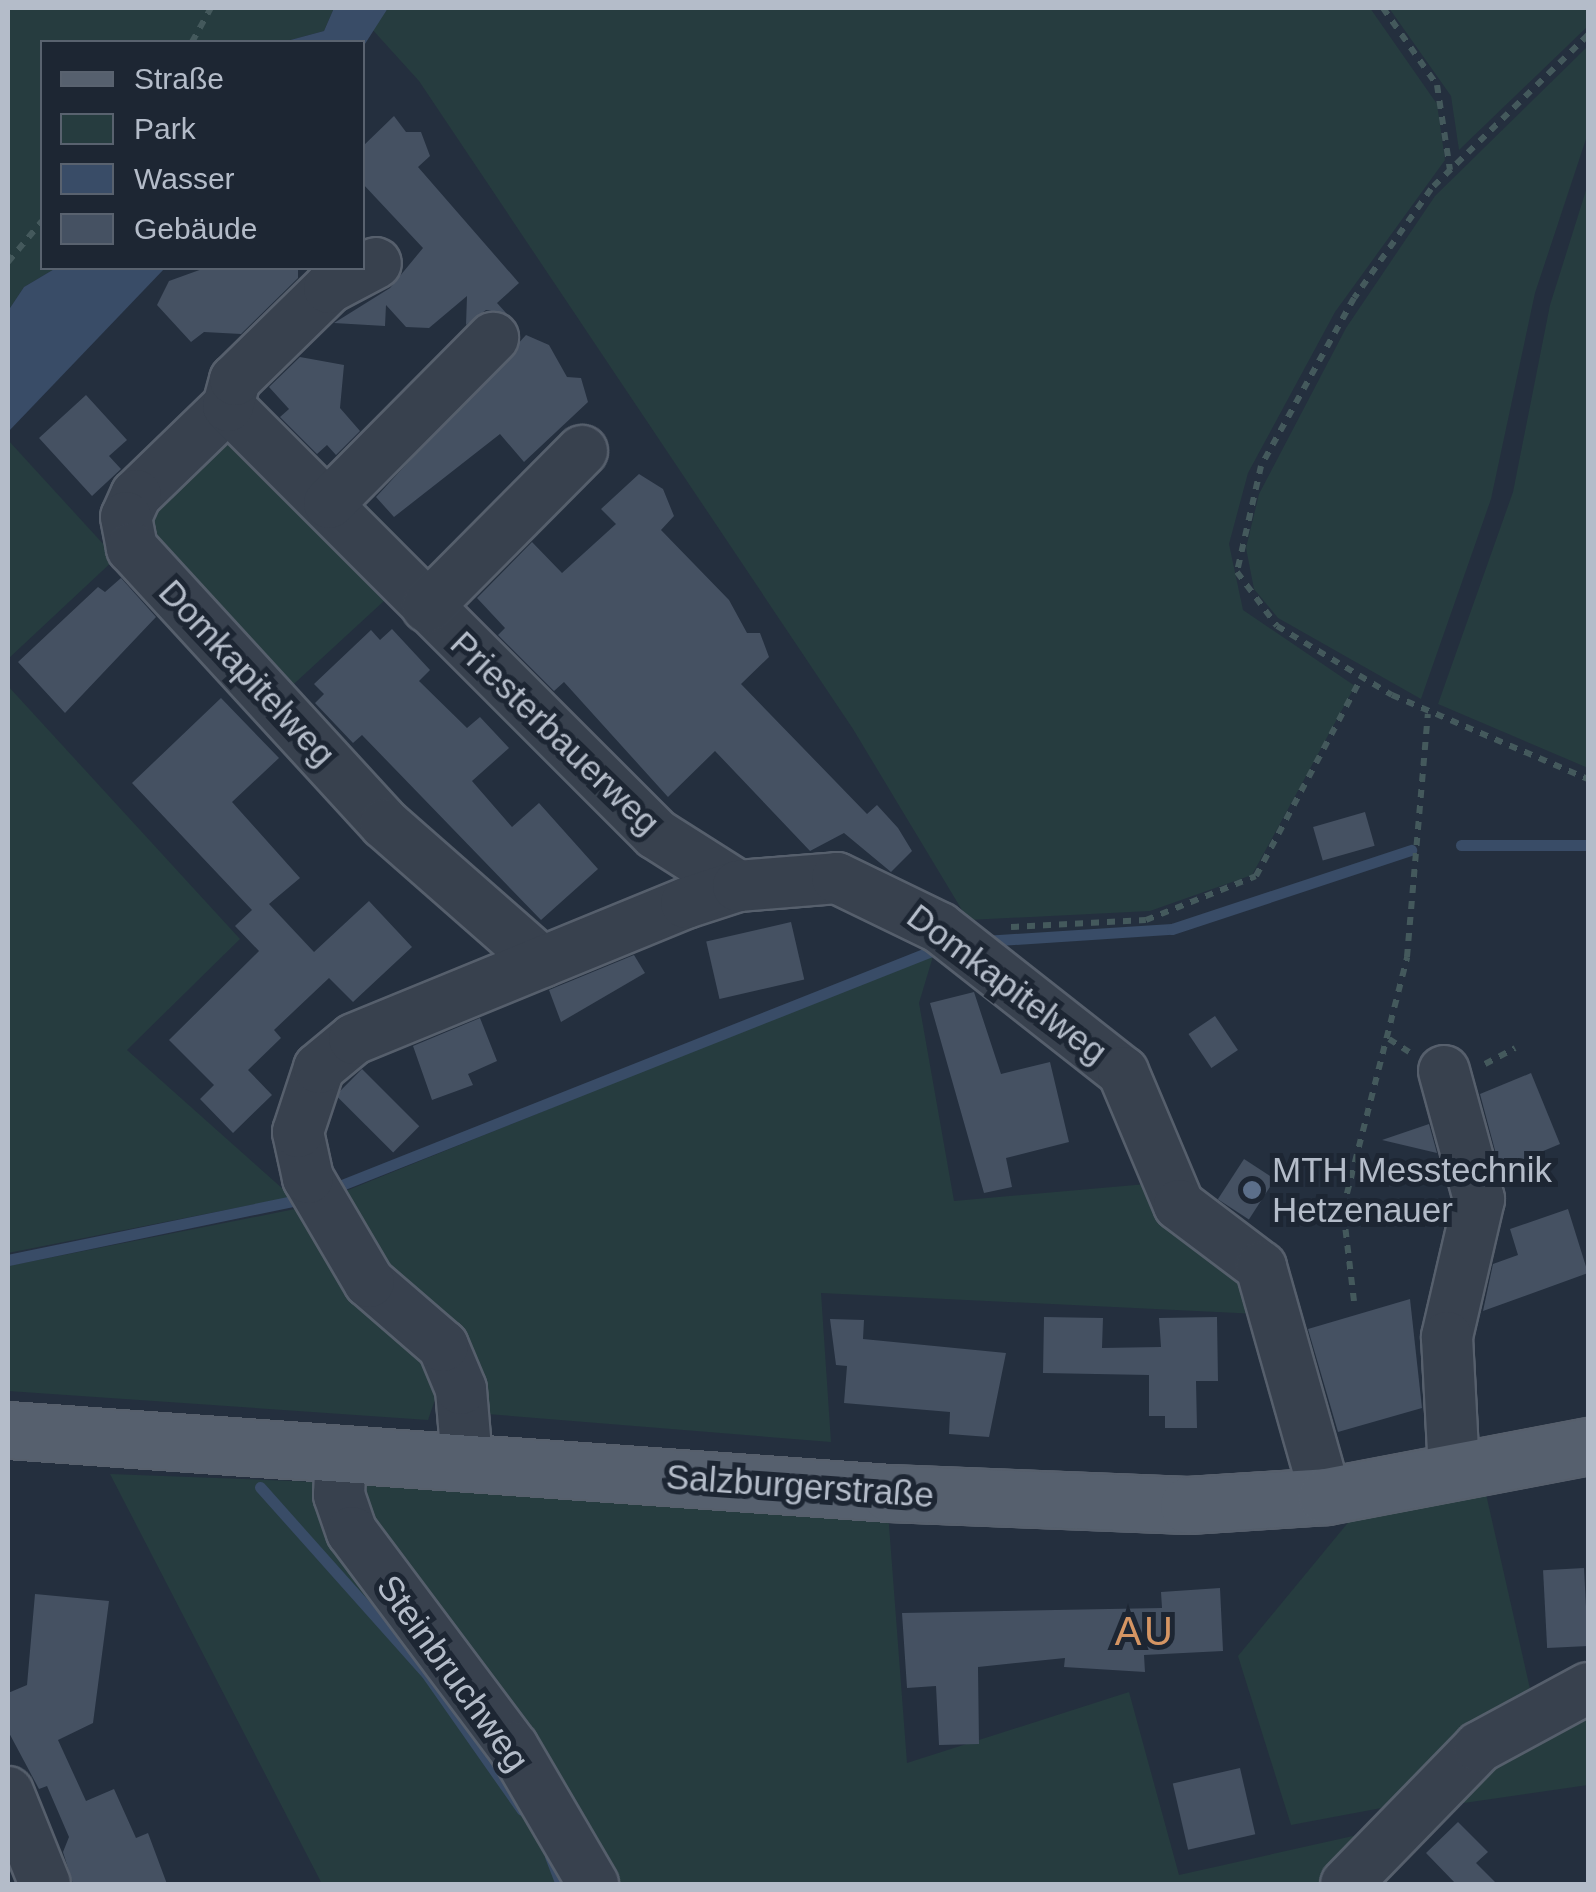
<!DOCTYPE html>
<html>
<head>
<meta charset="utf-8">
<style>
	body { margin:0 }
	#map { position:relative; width:1596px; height:1892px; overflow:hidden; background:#242f3e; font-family:Helvetica,sans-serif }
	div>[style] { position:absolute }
	.green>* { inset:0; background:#263c3f }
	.water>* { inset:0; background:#394c67 }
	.stream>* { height:11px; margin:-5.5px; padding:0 5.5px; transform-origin:5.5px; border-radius:5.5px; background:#394c67 }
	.building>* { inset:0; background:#455162; transform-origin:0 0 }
	.path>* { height:6px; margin-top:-3px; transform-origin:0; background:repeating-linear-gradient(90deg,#44595c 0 8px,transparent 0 16px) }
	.roads { filter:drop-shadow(2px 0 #565f6c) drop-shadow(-2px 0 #565f6c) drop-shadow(0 2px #565f6c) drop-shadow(0 -2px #565f6c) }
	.minor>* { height:50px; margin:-25px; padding:0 25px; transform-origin:25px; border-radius:25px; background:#38414e }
	.major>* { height:55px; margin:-27.5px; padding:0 27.5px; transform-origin:27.5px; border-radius:27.5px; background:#56606e }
	.dots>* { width:28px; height:28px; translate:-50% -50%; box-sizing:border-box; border:5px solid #1d2633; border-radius:50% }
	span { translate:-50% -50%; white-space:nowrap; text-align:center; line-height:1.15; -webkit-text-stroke:10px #1d2633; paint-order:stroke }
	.street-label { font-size:35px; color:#b4bcc9 }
	.poi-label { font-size:35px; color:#b4bcc9 }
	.left { translate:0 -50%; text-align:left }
	.quarter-label { font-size:40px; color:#d59563; letter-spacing:2.5px }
	.frame { position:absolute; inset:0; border:10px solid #b4bcc9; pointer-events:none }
	.legend { position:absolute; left:40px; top:40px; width:325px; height:230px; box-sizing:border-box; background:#1d2633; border:2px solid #59626f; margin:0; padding:12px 18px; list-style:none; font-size:30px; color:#b4bcc9 }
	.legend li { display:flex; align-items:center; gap:20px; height:50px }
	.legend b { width:50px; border:2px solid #59626f }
</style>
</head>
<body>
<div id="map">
	<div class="green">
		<div style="clip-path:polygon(8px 8px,334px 8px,324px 31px,283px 42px,42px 42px,42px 268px,56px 268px,24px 287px,8px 311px)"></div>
		<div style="clip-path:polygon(388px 8px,1370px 8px,1437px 104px,1445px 160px,1335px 312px,1248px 473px,1229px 544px,1243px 610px,1355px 686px,1252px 875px,1150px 911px,968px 920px,853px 729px,419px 81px,371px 28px)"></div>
		<div style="clip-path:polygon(1389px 8px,1588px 8px,1588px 26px,1459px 150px,1451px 96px)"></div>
		<div style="clip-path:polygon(1588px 46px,1588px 133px,1535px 293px,1491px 499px,1421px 699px,1278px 618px,1254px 589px,1246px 548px,1259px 494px,1346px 328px,1435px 196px)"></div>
		<div style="clip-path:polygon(1588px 184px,1588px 768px,1438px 704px,1513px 492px,1550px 305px)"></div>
		<div style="clip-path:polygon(227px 426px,385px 600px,283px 694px,147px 545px,147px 498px)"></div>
		<div style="clip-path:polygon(8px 440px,116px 558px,8px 659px)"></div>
		<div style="clip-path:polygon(8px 686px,240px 939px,127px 1050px,292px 1197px,8px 1253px)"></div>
		<div style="clip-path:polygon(934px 953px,919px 1003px,954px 1201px,1158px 1183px,1177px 1226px,1244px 1288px,1258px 1314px,821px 1293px,831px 1442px,487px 1414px,447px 1315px,374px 1264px,331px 1197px)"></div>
		<div style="clip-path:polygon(300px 1208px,426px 1356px,437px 1394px,428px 1420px,8px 1391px,8px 1266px)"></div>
		<div style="clip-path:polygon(110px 1474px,319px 1482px,329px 1547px,454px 1700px,564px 1884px,322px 1884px)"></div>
		<div style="clip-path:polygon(355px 1476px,868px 1520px,888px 1512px,907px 1763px,1129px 1692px,1179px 1875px,1371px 1832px,1331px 1884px,610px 1884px,411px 1607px)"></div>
		<div style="clip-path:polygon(1486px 1494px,1533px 1702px,1392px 1806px,1291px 1825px,1238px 1656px,1351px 1519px)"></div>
		<div style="clip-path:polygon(1588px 1699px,1588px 1785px,1429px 1808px)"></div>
	</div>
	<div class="water">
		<div style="clip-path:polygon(334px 8px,388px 8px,363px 47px,283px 42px,324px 31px)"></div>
		<div style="clip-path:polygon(56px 268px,165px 268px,8px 432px,8px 311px,24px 287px)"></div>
	</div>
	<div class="stream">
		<div style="left:1461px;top:845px;width:127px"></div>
		<div style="left:984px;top:941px;width:188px;rotate:-3.7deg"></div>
		<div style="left:1172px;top:929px;width:252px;rotate:-18.3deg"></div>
		<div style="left:329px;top:1190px;width:656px;rotate:-21.64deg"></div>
		<div style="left:8px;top:1260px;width:305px;rotate:-11.7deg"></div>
		<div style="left:260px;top:1487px;width:249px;rotate:48.3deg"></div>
		<div style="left:426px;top:1673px;width:167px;rotate:55deg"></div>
		<div style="left:550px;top:1856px;width:30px;rotate:69deg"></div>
	</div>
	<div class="building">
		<div style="clip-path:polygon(394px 116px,406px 132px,421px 132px,430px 156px,418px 167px,519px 283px,497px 303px,507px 314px,486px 310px,466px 325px,467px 296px,429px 328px,406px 327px,386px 305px,385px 326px,334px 323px,390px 288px,423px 248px,362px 183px,362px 147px)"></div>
		<div style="clip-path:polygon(205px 268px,298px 268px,298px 278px,241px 334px,204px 332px,191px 342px,157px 305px,169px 281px)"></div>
		<div style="clip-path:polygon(526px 335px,549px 345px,567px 377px,581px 378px,588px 402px,524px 462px,500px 434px,394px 517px,376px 497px)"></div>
		<div style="clip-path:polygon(300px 357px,344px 365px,340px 408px,360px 431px,336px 455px,327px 445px,317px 454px,280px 417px,289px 409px,269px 387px)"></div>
		<div style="clip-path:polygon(86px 395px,127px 440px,109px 456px,121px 469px,92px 496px,39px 438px)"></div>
		<div style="clip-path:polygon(639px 474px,663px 489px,674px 516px,661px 530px,729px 600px,747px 633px,760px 633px,769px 657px,741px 684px,867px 814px,877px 805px,898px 828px,912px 851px,891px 872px,844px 833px,810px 851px,715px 751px,668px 797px,564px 682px,554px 691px,498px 635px,505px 628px,477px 598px,532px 542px,562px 573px,616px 524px,601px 509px)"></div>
		<div style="clip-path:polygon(121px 578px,156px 617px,65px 713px,18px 662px,98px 587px,105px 592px)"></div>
		<div style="clip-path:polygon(392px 629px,430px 670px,419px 681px,467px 728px,480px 717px,509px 748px,472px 781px,512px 827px,539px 803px,598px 869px,541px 920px,362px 735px,353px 743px,315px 703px,324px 694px,314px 684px,371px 630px,380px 640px)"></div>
		<div style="clip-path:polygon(221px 698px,279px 758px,232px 802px,300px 878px,269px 904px,314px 952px,369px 901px,412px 947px,353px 1002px,329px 978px,274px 1030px,281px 1038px,248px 1070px,272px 1095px,233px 1133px,200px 1099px,214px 1085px,169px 1040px,259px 951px,235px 926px,252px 910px,132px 783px)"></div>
		<div style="left:1365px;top:812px;width:35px;height:54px;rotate:74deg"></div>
		<div style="left:791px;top:922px;width:59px;height:87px;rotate:77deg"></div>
		<div style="clip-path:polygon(634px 955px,645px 973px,561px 1022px,549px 990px)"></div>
		<div style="clip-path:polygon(974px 992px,1001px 1074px,1050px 1062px,1069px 1142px,1006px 1158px,1012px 1187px,984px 1193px,930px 1003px)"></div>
		<div style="left:1215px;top:1016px;width:41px;height:32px;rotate:56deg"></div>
		<div style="clip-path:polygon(480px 1018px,497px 1061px,468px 1074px,473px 1085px,432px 1100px,413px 1046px)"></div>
		<div style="left:362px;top:1069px;width:81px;height:37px;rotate:45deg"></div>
		<div style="clip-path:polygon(1531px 1073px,1560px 1144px,1500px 1169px,1480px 1094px)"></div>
		<div style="clip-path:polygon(1429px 1124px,1437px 1153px,1382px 1140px)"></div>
		<div style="left:1244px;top:1159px;width:37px;height:48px;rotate:33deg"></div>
		<div style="clip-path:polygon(1568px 1209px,1588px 1273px,1483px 1311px,1493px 1264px,1518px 1255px,1510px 1229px)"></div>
		<div style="clip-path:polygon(1410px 1299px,1422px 1408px,1338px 1432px,1308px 1329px)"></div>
		<div style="clip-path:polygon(1044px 1317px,1103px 1318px,1102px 1348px,1161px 1347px,1159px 1318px,1217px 1317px,1218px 1381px,1196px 1381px,1197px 1428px,1165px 1428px,1165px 1416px,1149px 1416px,1149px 1375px,1043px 1373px)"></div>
		<div style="clip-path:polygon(830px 1319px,864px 1320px,863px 1339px,1006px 1353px,989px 1437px,949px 1434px,950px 1412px,844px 1403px,847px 1366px,836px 1365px)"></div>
		<div style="left:1584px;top:1568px;width:78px;height:41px;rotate:87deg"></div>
		<div style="clip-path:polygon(1220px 1588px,1223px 1651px,1144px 1655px,1145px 1672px,1064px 1667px,1065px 1658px,978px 1667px,979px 1744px,939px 1745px,936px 1686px,907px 1688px,902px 1613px,1162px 1608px,1161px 1592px)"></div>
		<div style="clip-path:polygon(35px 1594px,109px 1601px,93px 1723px,58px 1740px,86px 1801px,114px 1789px,136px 1838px,148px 1833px,167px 1884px,73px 1884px,63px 1852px,69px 1837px,47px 1786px,39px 1789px,8px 1731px,8px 1693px,27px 1685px)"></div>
		<div style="left:1240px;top:1768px;width:68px;height:69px;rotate:77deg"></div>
		<div style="clip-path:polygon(1458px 1822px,1488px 1852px,1476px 1863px,1497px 1884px,1456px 1884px,1426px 1853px)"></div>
	</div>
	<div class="path">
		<div style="left:1383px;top:8px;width:94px;rotate:55deg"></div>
		<div style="left:1437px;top:85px;width:86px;rotate:81.3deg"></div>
		<div style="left:1588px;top:35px;width:220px;rotate:135.6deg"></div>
		<div style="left:1431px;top:189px;width:133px;rotate:125.2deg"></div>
		<div style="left:1354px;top:298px;width:192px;rotate:119deg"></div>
		<div style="left:1261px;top:466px;width:109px;rotate:102.8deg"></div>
		<div style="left:1237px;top:572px;width:67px;rotate:53.5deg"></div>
		<div style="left:1277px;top:626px;width:134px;rotate:31deg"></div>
		<div style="left:1392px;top:695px;width:213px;rotate:23.2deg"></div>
		<div style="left:192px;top:42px;width:39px;rotate:-61deg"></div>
		<div style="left:8px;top:262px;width:53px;rotate:-50.3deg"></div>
		<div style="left:1011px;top:927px;width:135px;rotate:-3deg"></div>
		<div style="left:1146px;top:920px;width:118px;rotate:-21.8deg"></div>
		<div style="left:1256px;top:876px;width:228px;rotate:-62deg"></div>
		<div style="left:1389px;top:1039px;width:24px;rotate:33deg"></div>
		<div style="left:1485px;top:1064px;width:34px;rotate:-28deg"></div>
		<div style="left:1354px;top:1301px;width:93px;rotate:-96.8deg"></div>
		<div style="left:1343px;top:1209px;width:260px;rotate:-75.7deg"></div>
		<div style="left:1407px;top:957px;width:244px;rotate:-85.1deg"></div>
	</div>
	<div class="roads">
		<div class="minor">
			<div style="left:228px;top:406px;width:128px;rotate:135.9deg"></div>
			<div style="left:136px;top:495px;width:24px;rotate:114deg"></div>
			<div style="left:126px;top:517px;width:32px;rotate:79deg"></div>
			<div style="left:132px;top:548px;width:374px;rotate:47.5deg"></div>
			<div style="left:385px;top:824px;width:209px;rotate:41.3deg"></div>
			<div style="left:228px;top:406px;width:605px;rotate:45deg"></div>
			<div style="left:656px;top:834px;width:97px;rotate:32.4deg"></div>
			<div style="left:228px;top:406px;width:27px;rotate:-75deg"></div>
			<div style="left:235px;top:380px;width:132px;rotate:-44.4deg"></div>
			<div style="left:329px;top:288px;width:53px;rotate:-28deg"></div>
			<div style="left:329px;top:503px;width:233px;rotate:-45.2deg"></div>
			<div style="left:427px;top:607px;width:220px;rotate:-45.2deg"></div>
			<div style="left:1444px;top:1071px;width:133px;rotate:74.7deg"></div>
			<div style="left:1479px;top:1199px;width:142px;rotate:103.1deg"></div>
			<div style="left:1447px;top:1337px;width:135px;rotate:87deg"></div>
			<div style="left:341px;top:1453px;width:42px;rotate:92.7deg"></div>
			<div style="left:339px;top:1495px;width:39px;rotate:71deg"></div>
			<div style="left:352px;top:1532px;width:269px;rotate:53.2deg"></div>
			<div style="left:513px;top:1747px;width:159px;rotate:59.7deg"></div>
			<div style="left:467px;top:1461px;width:72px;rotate:-94.8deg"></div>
			<div style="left:461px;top:1389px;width:47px;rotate:-112.7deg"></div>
			<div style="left:443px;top:1346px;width:98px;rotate:-139.1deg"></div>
			<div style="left:369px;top:1282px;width:121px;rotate:-120.4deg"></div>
			<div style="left:308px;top:1178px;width:47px;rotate:-102.3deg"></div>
			<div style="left:298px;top:1132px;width:67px;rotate:-71.8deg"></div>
			<div style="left:319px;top:1068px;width:45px;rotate:-39.6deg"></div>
			<div style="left:354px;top:1039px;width:359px;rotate:-22.3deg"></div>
			<div style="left:686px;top:903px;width:55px;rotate:-18.1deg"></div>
			<div style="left:738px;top:886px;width:99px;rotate:-4.6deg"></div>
			<div style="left:837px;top:878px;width:114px;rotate:25.9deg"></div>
			<div style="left:940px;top:928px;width:233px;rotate:38.2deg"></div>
			<div style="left:1123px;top:1072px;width:144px;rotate:67.2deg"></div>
			<div style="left:1179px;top:1205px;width:103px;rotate:37.1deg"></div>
			<div style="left:1261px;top:1267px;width:238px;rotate:74.2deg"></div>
			<div style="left:8px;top:1792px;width:99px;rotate:68.1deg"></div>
			<div style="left:1346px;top:1884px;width:191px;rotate:-45.8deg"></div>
			<div style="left:1479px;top:1747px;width:124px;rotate:-28.4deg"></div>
		</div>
		<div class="major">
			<div style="left:8px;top:1430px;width:883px;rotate:4.09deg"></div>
			<div style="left:889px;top:1493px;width:299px;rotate:2.3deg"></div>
			<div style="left:1188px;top:1505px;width:138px;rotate:-3.7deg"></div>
			<div style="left:1326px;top:1496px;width:267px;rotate:-10.8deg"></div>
		</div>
	</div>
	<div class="dots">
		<div style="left:1252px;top:1190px;background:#5c6f8a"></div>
	</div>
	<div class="street-label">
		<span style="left:247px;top:673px;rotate:47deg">Domkapitelweg</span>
		<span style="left:555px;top:733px;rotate:44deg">Priesterbauerweg</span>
		<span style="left:1007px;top:984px;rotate:37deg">Domkapitelweg</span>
		<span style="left:800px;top:1486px;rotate:4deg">Salzburgerstraße</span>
		<span style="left:453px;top:1673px;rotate:54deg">Steinbruchweg</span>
	</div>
	<div class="poi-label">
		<span class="left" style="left:1272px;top:1190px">MTH Messtechnik<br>Hetzenauer</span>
	</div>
	<div class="quarter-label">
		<span style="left:1145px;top:1631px">AU</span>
	</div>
	<div class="frame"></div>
	<ul class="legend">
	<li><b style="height:12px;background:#56606e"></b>Straße</li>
	<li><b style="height:28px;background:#263c3f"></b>Park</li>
	<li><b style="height:28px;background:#394c67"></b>Wasser</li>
	<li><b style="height:28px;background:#455162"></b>Gebäude</li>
	</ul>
</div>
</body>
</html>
